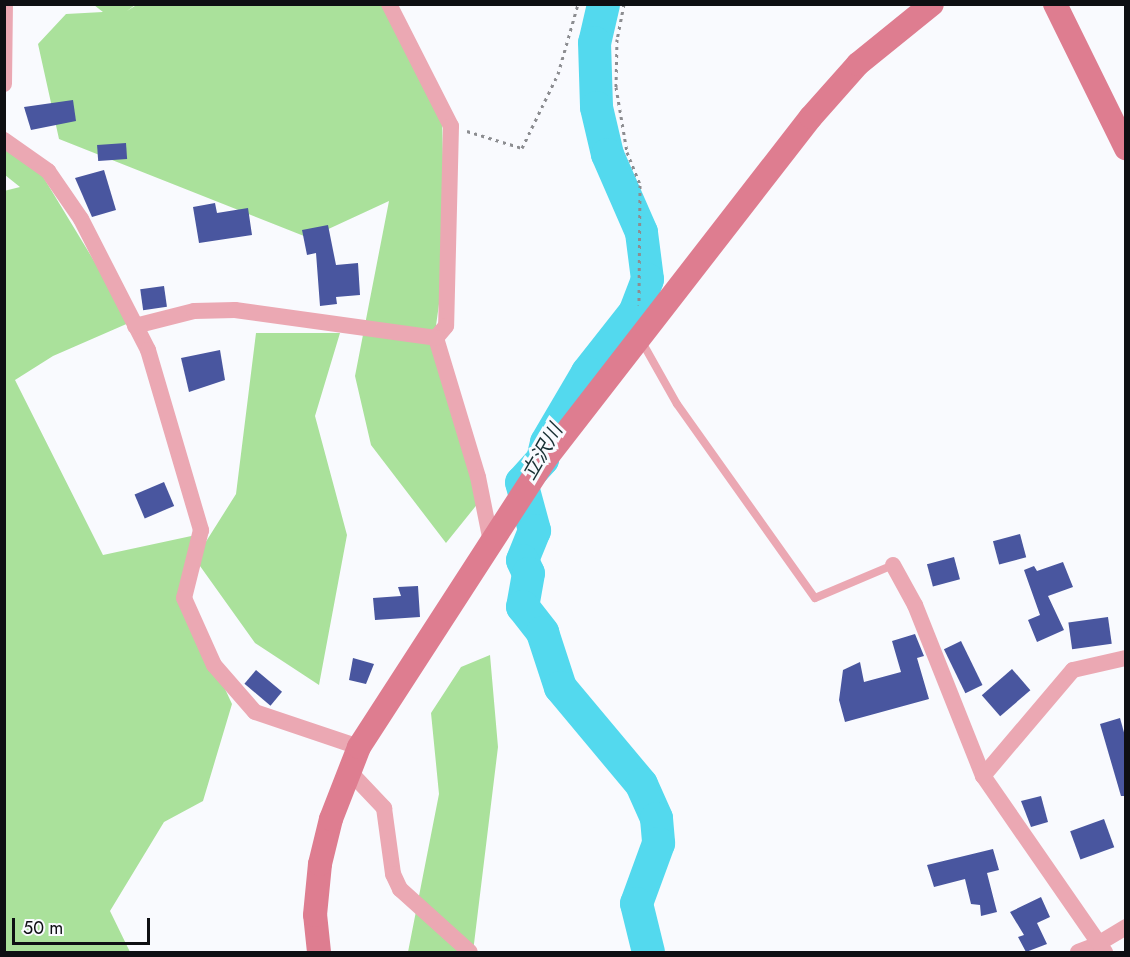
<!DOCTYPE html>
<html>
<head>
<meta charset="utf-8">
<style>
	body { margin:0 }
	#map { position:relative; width:1130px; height:957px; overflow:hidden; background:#f9fafe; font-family:Jost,"Noto Sans JP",sans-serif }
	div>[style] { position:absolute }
	.green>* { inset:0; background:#aae19b }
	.river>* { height:33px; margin:-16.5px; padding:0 16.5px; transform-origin:16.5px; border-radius:16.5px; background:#53d9ee }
	.building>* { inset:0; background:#49569f; transform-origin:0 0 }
	.path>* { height:3px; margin-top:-1.5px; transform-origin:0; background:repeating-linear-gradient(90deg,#8c8d91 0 3px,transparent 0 7.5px) }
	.lane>* { height:8px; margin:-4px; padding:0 4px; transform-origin:4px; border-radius:4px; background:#eba8b3 }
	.street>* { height:16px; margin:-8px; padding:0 8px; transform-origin:8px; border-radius:8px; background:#eba8b3 }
	.secondary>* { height:24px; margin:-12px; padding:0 12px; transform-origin:12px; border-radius:12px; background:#de7d90 }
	span { translate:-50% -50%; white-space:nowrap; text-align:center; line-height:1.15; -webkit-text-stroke:6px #f9fafe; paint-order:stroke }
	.water-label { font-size:20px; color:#182f33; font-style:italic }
	.frame { position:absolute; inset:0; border:6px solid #0e0f13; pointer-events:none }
	.scale { position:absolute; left:12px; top:918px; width:138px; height:27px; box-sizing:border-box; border:3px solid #0e0f13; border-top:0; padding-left:8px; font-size:18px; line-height:21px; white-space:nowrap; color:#0e0f13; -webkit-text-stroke:4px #f9fafe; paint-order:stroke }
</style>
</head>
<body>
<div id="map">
	<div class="green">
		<div style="clip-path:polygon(138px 4px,393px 5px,442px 111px,445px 261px,434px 340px,479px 502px,446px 543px,371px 445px,355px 376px,389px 201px,309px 238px,59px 139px,38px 44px,66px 14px,103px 12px,94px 5px,135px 5px,127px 11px)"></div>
		<div style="clip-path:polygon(5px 148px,36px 165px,131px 322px,53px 356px,15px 380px,103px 555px,196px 535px,189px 611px,232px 704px,203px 801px,164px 822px,110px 911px,130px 952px,5px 952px,4px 191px,20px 187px,5px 175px)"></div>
		<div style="clip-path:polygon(256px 333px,340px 333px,315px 416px,347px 535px,319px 685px,255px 643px,195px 559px,236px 494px)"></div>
		<div style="clip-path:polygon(490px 655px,498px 747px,473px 952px,408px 952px,439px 794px,431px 713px,461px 667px)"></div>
	</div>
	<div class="river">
		<div style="left:603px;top:4px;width:39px;rotate:103deg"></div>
		<div style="left:594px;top:42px;width:65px;rotate:88.2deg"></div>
		<div style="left:596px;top:107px;width:48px;rotate:76.8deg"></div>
		<div style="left:607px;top:154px;width:85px;rotate:66.4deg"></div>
		<div style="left:641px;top:232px;width:47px;rotate:82.7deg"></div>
		<div style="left:647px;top:279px;width:34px;rotate:111deg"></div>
		<div style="left:635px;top:311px;width:78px;rotate:128.2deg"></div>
		<div style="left:587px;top:372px;width:81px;rotate:120.4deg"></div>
		<div style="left:546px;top:442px;width:17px;rotate:103deg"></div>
		<div style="left:542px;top:459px;width:31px;rotate:132deg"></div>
		<div style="left:521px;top:482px;width:50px;rotate:74.8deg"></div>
		<div style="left:534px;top:530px;width:32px;rotate:112deg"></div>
		<div style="left:522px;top:560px;width:14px;rotate:65deg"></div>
		<div style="left:528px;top:573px;width:34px;rotate:100deg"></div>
		<div style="left:522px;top:606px;width:33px;rotate:52deg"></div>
		<div style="left:542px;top:632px;width:58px;rotate:71.9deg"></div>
		<div style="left:560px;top:687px;width:126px;rotate:50.1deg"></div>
		<div style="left:641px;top:784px;width:37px;rotate:66deg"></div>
		<div style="left:656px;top:818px;width:25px;rotate:85deg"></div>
		<div style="left:658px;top:843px;width:64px;rotate:110.1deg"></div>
		<div style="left:636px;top:903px;width:50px;rotate:76.2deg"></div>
	</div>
	<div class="building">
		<div style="clip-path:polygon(73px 100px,76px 121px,31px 130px,24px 107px)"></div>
		<div style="left:126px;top:143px;width:16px;height:29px;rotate:86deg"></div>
		<div style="clip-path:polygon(104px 170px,116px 210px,92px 217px,75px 178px)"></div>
		<div style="clip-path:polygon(215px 203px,217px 213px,248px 208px,252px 235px,199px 243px,193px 207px)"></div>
		<div style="clip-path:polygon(328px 225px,336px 265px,358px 263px,360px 295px,336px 297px,337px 304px,320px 306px,316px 253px,307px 255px,302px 230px)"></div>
		<div style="left:164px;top:286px;width:21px;height:24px;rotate:82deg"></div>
		<div style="clip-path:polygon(220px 350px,225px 380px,189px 392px,181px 358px)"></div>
		<div style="left:164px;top:482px;width:26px;height:32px;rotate:67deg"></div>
		<div style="left:1020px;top:534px;width:24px;height:28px;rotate:75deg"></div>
		<div style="left:954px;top:557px;width:23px;height:28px;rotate:75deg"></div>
		<div style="clip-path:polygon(1063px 562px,1073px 587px,1048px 596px,1064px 630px,1037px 642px,1028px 620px,1040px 615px,1024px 570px,1034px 566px,1037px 571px)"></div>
		<div style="clip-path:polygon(418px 586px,420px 617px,375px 620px,373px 598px,401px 596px,398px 587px)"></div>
		<div style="left:1108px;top:617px;width:27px;height:40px;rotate:82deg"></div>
		<div style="clip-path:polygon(915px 634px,924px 656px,917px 658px,929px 699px,845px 722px,839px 700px,843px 670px,860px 662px,864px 682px,901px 672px,892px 641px)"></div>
		<div style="left:961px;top:641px;width:49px;height:19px;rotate:64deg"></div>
		<div style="clip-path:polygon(353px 658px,374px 664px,366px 684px,349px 680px)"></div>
		<div style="left:1012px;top:669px;width:28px;height:40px;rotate:49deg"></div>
		<div style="left:256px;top:670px;width:34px;height:18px;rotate:40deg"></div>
		<div style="clip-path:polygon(1120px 718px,1125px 736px,1125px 796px,1121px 796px,1100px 724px)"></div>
		<div style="clip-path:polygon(1041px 796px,1048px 822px,1031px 827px,1021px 801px)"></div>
		<div style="left:1104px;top:819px;width:30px;height:36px;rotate:70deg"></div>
		<div style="clip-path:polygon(993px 849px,999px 870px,987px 873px,997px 912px,981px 916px,980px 905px,971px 904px,965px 879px,934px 887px,927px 865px)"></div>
		<div style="clip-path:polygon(1041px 897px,1050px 917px,1037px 923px,1047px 944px,1026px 952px,1018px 937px,1024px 935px,1010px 912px)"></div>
	</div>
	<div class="path">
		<div style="left:624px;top:4px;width:36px;rotate:101deg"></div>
		<div style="left:617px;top:39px;width:48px;rotate:91.2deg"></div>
		<div style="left:616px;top:87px;width:66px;rotate:80.4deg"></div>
		<div style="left:627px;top:152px;width:35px;rotate:68deg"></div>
		<div style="left:640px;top:185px;width:120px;rotate:90.5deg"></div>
		<div style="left:467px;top:131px;width:58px;rotate:17.2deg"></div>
		<div style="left:522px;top:148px;width:82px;rotate:-64.1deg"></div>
		<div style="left:558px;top:74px;width:73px;rotate:-74.1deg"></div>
	</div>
	<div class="lane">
		<div style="left:642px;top:342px;width:71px;rotate:60.6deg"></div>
		<div style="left:677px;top:404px;width:238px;rotate:54.6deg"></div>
		<div style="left:815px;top:598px;width:85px;rotate:-22.9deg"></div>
	</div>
	<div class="street">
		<div style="left:389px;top:4px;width:137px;rotate:63.1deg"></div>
		<div style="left:451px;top:126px;width:200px;rotate:91.4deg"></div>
		<div style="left:446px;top:326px;width:16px;rotate:130deg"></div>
		<div style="left:436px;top:338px;width:145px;rotate:73.2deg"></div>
		<div style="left:478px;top:477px;width:66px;rotate:78.7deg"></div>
		<div style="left:4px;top:84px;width:80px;rotate:-89.3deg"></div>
		<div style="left:4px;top:140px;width:54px;rotate:35.2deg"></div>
		<div style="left:48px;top:171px;width:58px;rotate:55.5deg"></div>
		<div style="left:81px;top:219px;width:147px;rotate:62.9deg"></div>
		<div style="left:148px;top:350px;width:188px;rotate:73.6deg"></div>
		<div style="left:201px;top:530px;width:70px;rotate:104deg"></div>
		<div style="left:184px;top:598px;width:73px;rotate:65.9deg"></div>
		<div style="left:214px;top:665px;width:62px;rotate:48.9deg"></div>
		<div style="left:255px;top:712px;width:110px;rotate:18.6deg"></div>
		<div style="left:135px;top:326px;width:61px;rotate:-14.3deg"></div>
		<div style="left:194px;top:311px;width:41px;rotate:-1.4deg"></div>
		<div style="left:235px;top:310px;width:203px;rotate:7.9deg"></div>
		<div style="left:893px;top:565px;width:46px;rotate:61.2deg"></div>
		<div style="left:915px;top:605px;width:184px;rotate:68.3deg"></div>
		<div style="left:350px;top:772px;width:50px;rotate:46.6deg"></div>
		<div style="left:384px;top:808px;width:67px;rotate:82.2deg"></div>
		<div style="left:393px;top:874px;width:17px;rotate:65deg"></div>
		<div style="left:400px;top:889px;width:94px;rotate:42deg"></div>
		<div style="left:1101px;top:942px;width:29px;rotate:-31deg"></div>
		<div style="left:1078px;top:952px;width:19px;rotate:-21deg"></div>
		<div style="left:1105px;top:952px;width:214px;rotate:-124.7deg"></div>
		<div style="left:983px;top:776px;width:139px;rotate:-49.7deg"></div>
		<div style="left:1073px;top:670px;width:54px;rotate:-12.8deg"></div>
	</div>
	<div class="secondary">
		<div style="left:1055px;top:4px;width:161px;rotate:63.8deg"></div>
		<div style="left:319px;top:952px;width:37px;rotate:-96deg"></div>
		<div style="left:315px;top:915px;width:51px;rotate:-84.4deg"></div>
		<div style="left:320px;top:864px;width:46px;rotate:-76.3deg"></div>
		<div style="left:331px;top:819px;width:77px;rotate:-68.7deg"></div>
		<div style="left:359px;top:747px;width:341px;rotate:-57.1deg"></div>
		<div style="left:544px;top:461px;width:435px;rotate:-52.2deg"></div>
		<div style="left:811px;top:117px;width:71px;rotate:-48.4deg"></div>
		<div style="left:858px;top:64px;width:95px;rotate:-39deg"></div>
	</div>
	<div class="water-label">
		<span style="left:542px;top:452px;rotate:-60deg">立沢川</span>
	</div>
	<div class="frame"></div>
	<div class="scale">50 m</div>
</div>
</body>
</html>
